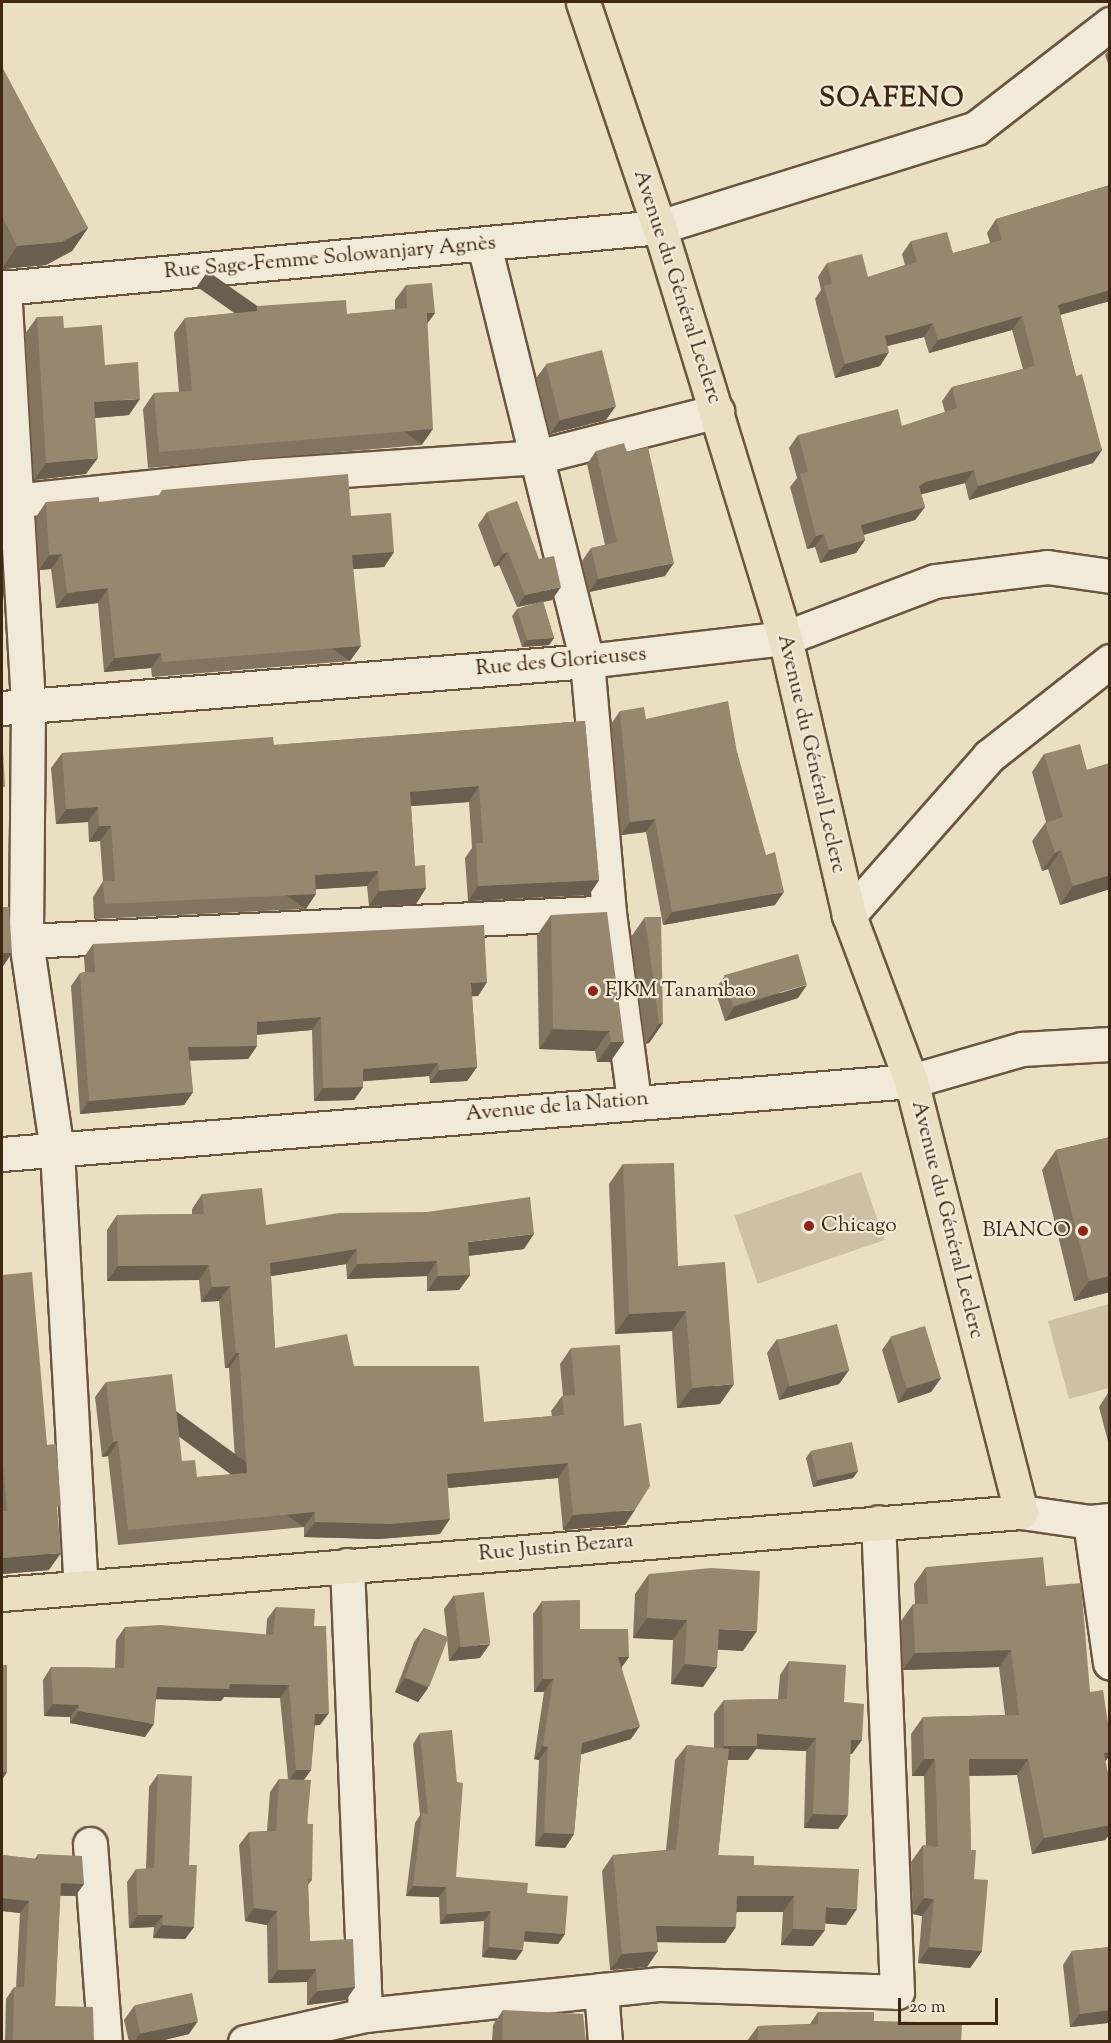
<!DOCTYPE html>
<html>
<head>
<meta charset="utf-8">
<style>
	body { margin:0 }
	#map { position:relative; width:1111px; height:2043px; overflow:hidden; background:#eadfc3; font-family:"Sorts Mill Goudy",serif }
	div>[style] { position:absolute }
	.green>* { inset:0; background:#cdc0a5; transform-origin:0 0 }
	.roads { filter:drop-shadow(2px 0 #6a553f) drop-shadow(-2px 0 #6a553f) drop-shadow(0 2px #6a553f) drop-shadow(0 -2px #6a553f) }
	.minor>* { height:33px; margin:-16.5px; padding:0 16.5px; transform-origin:16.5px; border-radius:16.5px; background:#f1ead8 }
	.major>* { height:33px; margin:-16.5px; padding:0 16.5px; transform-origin:16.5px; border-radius:16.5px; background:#eadfc3 }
	.wall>* { inset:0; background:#83745f }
	.shaded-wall>* { inset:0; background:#6a5e4e; transform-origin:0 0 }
	.building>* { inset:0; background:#98876f; transform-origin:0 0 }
	.dots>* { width:16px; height:16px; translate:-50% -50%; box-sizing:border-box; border:3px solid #f1ead8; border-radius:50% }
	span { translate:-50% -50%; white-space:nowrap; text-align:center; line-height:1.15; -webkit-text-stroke:4.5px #f1ead8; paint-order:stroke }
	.street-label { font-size:21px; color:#402713 }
	.poi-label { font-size:21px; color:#402713 }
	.left { translate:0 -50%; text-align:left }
	.right { translate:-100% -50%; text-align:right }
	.district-label { font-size:27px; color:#402713; font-weight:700; letter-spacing:1.5px }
	.frame { position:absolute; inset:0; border:3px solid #402713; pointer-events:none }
	.scale { position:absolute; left:898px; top:1998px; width:100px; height:27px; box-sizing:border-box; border:3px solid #402713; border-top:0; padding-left:8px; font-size:18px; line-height:21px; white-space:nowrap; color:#402713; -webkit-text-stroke:4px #f1ead8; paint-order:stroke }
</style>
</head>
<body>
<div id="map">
	<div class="green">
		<div style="left:861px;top:1172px;width:72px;height:134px;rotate:71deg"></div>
		<div style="clip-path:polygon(1109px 1304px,1109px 1388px,1069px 1399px,1048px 1321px)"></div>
	</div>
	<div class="roads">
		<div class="minor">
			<div style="left:484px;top:245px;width:429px;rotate:76.1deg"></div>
			<div style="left:587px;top:661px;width:253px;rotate:85deg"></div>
			<div style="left:609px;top:913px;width:189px;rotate:82.4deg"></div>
			<div style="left:4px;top:287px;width:420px;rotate:86.7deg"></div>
			<div style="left:28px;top:706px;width:235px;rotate:90.5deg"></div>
			<div style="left:26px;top:941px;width:211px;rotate:81.6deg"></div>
			<div style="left:57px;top:1150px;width:438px;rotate:86.9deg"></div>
			<div style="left:2px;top:288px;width:660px;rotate:-5.3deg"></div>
			<div style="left:659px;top:227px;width:332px;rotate:-17.3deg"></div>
			<div style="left:976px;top:128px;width:170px;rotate:-37.8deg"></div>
			<div style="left:2px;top:502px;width:252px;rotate:-5.9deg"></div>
			<div style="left:253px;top:476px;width:285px;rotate:-3.8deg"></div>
			<div style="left:537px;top:457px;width:186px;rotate:-14.3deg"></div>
			<div style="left:2px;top:708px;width:587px;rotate:-4.59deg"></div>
			<div style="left:587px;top:661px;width:199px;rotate:-6.6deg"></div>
			<div style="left:785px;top:638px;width:160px;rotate:-20.8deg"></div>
			<div style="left:935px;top:581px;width:113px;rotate:-7.1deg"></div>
			<div style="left:1047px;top:567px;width:64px;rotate:8.1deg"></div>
			<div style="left:849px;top:915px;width:212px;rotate:-48.6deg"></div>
			<div style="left:989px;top:756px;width:154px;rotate:-38.1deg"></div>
			<div style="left:26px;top:941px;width:571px;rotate:-2.81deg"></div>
			<div style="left:2px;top:1154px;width:912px;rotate:-4.59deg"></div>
			<div style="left:911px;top:1081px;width:116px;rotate:-16.1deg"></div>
			<div style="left:1022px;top:1049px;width:88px;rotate:-3.3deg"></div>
			<div style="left:1021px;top:1512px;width:70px;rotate:8.2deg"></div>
			<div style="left:1090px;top:1522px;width:20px;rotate:-6deg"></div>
			<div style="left:1090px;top:1522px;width:142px;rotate:81.9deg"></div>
			<div style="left:347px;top:1565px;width:450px;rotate:87.7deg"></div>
			<div style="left:90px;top:1844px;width:199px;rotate:85.7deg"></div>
			<div style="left:601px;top:1990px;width:52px;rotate:85.6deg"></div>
			<div style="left:245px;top:2042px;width:123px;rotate:-12.7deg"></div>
			<div style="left:365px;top:2015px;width:297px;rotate:-6deg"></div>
			<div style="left:660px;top:1984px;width:237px;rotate:1.9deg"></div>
			<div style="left:897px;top:1992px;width:470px;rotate:-92.3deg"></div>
		</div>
		<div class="major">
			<div style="left:2px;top:1594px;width:1022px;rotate:-4.6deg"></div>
			<div style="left:1021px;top:1512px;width:445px;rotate:-104.3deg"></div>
			<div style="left:911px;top:1081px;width:177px;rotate:-110.5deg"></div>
			<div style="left:849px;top:915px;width:284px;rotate:-103deg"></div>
			<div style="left:785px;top:638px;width:430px;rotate:-107deg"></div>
			<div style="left:659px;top:227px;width:237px;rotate:-108.7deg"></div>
		</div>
	</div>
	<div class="wall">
		<div style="clip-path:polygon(1110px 49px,1110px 69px,1105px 55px)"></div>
		<div style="clip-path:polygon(2px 67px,88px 228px,72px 251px,46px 265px,2px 269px)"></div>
		<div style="clip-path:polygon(1110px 185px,1110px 301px,1060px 315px,1076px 376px,1102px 450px,1093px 463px,969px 500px,965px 483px,921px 494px,925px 507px,915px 520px,864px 535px,865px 540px,856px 553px,820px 563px,815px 547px,807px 549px,790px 487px,797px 478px,789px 448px,798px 435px,902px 426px,945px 412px,942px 401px,952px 387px,1023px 369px,1012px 330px,929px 353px,924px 337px,887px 346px,880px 366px,835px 378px,815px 299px,821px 290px,818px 277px,827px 263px,868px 277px,905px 265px,902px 254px,911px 241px,953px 253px,990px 243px,987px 233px,996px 219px)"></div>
		<div style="clip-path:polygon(406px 285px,435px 313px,427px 323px,422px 445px,148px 468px,143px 409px,154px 393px,179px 392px,174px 333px,185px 318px,253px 311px,257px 306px,347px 314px,395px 310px,395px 300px)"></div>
		<div style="clip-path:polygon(37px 317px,64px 328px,105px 365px,129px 415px,95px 418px,86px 474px,34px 480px,25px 334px)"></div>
		<div style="clip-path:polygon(546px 365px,606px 420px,550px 434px,536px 378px)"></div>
		<div style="clip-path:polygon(596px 451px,627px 452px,665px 576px,589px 592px,582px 561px,591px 548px,605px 545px,587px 464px)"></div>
		<div style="clip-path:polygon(46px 502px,99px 502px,351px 516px,394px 552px,384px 567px,353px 569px,350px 661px,152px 677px,151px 668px,104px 672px,98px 603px,56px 608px,51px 569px,39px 570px,36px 517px)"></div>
		<div style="clip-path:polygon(487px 512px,552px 600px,543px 602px,554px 638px,549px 645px,522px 647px,512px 616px,517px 609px,540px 602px,517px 607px,499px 565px,494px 567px,478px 525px)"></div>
		<div style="clip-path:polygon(620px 711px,646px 719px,737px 752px,775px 905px,663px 925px,646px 832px,621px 835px,611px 724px)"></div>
		<div style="clip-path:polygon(585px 721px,599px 880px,589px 895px,468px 901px,465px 858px,472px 848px,469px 802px,411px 806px,415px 866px,426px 888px,416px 904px,369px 906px,367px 886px,316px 889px,306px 909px,94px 919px,93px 897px,103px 881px,100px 841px,89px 842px,88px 822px,56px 824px,51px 768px,62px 753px,274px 745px)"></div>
		<div style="clip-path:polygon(1044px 754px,1087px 770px,1110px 763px,1110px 889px,1060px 905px,1048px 869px,1042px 871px,1032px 841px,1046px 822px,1032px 772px)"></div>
		<div style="clip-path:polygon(551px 915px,624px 1042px,610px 1062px,597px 1062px,595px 1051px,539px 1049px,537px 935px)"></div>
		<div style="clip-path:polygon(645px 917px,663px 1023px,649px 1043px,645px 1044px,631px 937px)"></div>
		<div style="clip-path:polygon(93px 944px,487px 982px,478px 996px,472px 996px,477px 1067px,467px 1081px,430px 1083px,429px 1076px,363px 1081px,363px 1087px,354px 1100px,314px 1101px,312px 1030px,257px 1035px,257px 1046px,248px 1059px,190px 1060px,193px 1092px,184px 1105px,80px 1114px,71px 986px,80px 973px,85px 972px,84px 957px)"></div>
		<div style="clip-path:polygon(724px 977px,798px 998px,725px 1021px,715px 990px)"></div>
		<div style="clip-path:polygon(1110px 1137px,1110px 1292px,1074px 1301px,1042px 1170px,1056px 1150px)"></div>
		<div style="clip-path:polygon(623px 1164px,678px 1266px,720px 1404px,677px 1408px,672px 1331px,615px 1334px,609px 1184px)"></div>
		<div style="clip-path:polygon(202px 1194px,266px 1225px,524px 1249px,469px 1256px,470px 1275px,459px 1290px,427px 1291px,427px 1276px,347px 1279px,346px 1264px,271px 1276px,275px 1348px,354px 1366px,484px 1422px,552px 1416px,551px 1411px,562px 1396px,563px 1396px,560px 1364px,571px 1348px,625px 1525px,563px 1530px,558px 1478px,448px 1488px,440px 1534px,379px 1539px,304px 1537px,304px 1527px,118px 1545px,108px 1456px,102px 1457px,95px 1397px,106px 1382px,197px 1477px,236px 1474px,229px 1368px,225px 1368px,219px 1301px,201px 1302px,199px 1280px,107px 1281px,107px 1230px,117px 1215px,192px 1214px,192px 1209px)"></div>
		<div style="clip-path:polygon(2px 1275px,47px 1445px,49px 1570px,2px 1574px)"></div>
		<div style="clip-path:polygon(891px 1337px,941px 1378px,931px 1392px,898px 1403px,882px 1350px)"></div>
		<div style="clip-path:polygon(777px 1339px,849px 1370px,839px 1384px,779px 1400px,767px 1353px)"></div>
		<div style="clip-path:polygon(1108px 1393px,1110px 1393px,1110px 1449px,1099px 1407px)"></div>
		<div style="clip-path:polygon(811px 1451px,858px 1471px,853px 1478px,813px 1487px,806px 1458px)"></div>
		<div style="clip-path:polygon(926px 1567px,1046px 1586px,1090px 1692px,1110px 1736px,1110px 1755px,1105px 1761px,1110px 1784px,1110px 1834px,1105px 1840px,1032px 1854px,1017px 1775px,969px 1776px,971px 1850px,982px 1951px,970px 1968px,918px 1963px,922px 1916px,913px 1914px,911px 1862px,923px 1845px,926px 1846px,924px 1776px,912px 1776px,911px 1734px,923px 1717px,1005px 1715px,999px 1667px,903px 1670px,901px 1621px,913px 1604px,915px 1604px,914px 1584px)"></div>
		<div style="clip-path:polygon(649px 1574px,743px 1651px,718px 1649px,703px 1687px,671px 1684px,673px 1640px,633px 1638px,635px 1594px)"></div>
		<div style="clip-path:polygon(454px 1595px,480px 1658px,449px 1661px,447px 1638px,428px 1688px,418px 1702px,395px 1692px,414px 1642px,424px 1628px,447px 1637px,444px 1609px)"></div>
		<div style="clip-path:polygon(542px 1601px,580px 1629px,629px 1657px,622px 1667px,631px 1739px,581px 1754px,574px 1834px,565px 1848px,535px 1846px,539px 1760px,534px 1759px,544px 1692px,534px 1692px,533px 1614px)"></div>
		<div style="clip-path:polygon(276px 1607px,314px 1626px,320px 1725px,315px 1725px,311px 1770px,304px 1780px,312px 1880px,308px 1885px,310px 1941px,355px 1987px,346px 2000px,307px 2005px,307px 1982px,268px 1983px,267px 1925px,245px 1921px,239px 1845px,249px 1832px,267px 1831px,270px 1792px,279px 1779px,288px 1779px,280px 1698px,224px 1697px,221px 1701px,156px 1699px,145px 1737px,70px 1723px,70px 1717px,44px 1716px,43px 1680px,51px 1667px,115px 1668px,116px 1640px,125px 1627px,266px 1635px,267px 1619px)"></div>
		<div style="clip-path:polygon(789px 1661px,844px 1702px,852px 1754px,850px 1754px,838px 1829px,804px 1828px,806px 1751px,756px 1749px,748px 1760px,728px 1760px,718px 1855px,754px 1865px,846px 1925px,825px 1923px,813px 1946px,781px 1945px,783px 1912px,737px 1912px,725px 1943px,657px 1942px,647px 1967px,610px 1970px,602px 1871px,613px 1855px,666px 1850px,675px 1760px,687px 1745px,714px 1748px,714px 1713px,724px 1700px,778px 1699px,780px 1675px)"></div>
		<div style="clip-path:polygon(420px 1733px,456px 1877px,527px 1893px,565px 1934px,558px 1944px,524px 1941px,516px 1960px,482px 1957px,484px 1921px,440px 1924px,439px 1897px,406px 1896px,415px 1823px,420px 1815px,413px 1744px)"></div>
		<div style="clip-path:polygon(158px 1774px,189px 1865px,194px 1927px,185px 1939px,153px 1938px,154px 1927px,129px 1928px,127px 1882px,136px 1869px,146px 1869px,149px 1787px)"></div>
		<div style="clip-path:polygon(38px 1854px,84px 1884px,75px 1896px,60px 1896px,55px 2006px,94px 2042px,5px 2042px,6px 1999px,14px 1987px,16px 1987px,20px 1913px,2px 1911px,2px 1855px,35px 1859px)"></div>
		<div style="clip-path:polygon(1110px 1947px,1110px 2022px,1108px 2023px,1070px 2027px,1063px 1965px,1072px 1951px)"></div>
		<div style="clip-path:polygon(134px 2006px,189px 2034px,156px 2042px,129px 2042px,124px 2020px)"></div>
		<div style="clip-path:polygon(503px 2010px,586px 2042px,492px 2042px,493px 2025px)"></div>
		<div style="clip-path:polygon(818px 2012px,874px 2021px,961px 2042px,747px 2041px,758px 2026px,810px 2024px)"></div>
	</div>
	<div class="shaded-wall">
		<div style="clip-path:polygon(88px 228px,72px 251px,46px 265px,2px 269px,17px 246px)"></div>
		<div style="clip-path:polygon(1110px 290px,1110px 301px,1048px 318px,1058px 305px)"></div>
		<div style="clip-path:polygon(427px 313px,435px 313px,424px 328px)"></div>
		<div style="clip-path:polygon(1022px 316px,1012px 330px,929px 353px,938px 340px)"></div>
		<div style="clip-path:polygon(933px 323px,924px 337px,875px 349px,885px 336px)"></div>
		<div style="clip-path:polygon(889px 352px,880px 366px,835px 378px,845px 364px)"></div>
		<div style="clip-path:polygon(140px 399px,129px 415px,82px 419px,94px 402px)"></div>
		<div style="clip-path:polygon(616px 406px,606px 420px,550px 434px,560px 420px)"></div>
		<div style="left:433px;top:429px;width:19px;height:275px;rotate:125deg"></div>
		<div style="clip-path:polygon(1102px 450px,1093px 463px,969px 500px,978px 486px)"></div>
		<div style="clip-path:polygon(98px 458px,86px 474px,34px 480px,46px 463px)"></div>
		<div style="clip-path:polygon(974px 470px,965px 483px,915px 496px,919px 486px,925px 482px)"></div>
		<div style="clip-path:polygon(925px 507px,915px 520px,851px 538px,861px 525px)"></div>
		<div style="clip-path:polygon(824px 534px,815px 547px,807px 549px,816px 536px)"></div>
		<div style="clip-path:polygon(865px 540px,856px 553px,820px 563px,829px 550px)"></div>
		<div style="clip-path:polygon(394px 552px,384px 567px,341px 570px,352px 555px)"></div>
		<div style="clip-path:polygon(508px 552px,499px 565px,494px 567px,503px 554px)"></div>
		<div style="clip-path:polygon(62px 554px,51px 569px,39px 570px,49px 555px)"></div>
		<div style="clip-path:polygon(674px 563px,665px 576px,589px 592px,598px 579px)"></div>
		<div style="clip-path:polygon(561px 587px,552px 600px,517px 607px,525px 595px)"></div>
		<div style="clip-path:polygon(108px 588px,98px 603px,56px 608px,67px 593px)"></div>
		<div style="clip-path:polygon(554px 638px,549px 645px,522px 647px,527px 640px)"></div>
		<div style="left:361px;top:646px;width:19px;height:200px;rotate:126deg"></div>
		<div style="clip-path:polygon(161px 653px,151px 668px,104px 672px,115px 658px)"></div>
		<div style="clip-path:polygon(479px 786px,469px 802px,399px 807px,410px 792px)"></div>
		<div style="clip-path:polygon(98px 807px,88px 822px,56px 824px,66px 809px)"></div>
		<div style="clip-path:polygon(655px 819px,646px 832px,621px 835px,630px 822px)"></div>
		<div style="clip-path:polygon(99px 826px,111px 826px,100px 841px,89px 842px)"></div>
		<div style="clip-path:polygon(1061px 850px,1048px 869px,1042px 871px,1055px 853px)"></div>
		<div style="clip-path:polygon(378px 871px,367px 886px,304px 890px,315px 875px)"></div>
		<div style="clip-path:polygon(1110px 875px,1110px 889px,1060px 905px,1073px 886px)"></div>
		<div style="clip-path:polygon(599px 880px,589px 895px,468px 901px,478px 886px)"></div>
		<div style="clip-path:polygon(426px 888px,416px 904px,369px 906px,379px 891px)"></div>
		<div style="clip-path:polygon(784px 892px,775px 905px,663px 925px,672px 912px)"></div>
		<div style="left:316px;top:894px;width:18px;height:211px;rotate:124deg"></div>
		<div style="clip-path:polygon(2px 953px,12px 953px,2px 968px)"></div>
		<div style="clip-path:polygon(487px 982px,478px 996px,462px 997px,471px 983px)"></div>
		<div style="clip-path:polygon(807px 985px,798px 998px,725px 1021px,734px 1007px)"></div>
		<div style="clip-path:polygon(321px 1017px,312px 1030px,248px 1035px,257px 1022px)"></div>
		<div style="clip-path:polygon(663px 1023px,649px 1043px,645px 1044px,659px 1024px)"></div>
		<div style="clip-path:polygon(553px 1029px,609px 1031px,595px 1051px,539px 1049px)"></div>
		<div style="clip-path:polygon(611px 1042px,624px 1042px,610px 1062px,597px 1062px)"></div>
		<div style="clip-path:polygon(257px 1046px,248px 1059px,179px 1061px,188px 1047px)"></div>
		<div style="clip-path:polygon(438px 1063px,429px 1076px,354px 1082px,363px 1069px)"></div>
		<div style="clip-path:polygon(477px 1067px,467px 1081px,430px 1083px,439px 1070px)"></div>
		<div style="clip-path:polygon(363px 1087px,354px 1100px,314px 1101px,323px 1088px)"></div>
		<div style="clip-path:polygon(193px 1092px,184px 1105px,80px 1114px,89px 1101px)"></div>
		<div style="clip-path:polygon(534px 1234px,524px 1249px,457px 1257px,468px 1242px)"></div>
		<div style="clip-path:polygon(357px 1249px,346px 1264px,259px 1278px,270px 1263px)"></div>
		<div style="clip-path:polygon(437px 1261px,427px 1276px,347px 1279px,357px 1264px)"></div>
		<div style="clip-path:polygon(209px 1265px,199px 1280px,107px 1281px,118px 1266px)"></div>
		<div style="clip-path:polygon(470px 1275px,459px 1290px,427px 1291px,438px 1276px)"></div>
		<div style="clip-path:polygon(1110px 1276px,1110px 1292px,1074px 1301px,1089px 1281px)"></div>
		<div style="clip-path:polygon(230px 1286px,219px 1301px,201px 1302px,212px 1287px)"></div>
		<div style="clip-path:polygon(686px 1311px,672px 1331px,615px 1334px,629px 1314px)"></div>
		<div style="clip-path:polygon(236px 1353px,239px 1353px,229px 1368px,225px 1368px)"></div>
		<div style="clip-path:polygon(849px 1370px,839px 1384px,779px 1400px,788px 1386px)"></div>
		<div style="clip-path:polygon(941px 1378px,931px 1392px,898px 1403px,907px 1389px)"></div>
		<div style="clip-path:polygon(734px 1384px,720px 1404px,677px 1408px,692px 1388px)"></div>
		<div style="clip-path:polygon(118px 1441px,108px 1456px,102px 1457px,113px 1442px)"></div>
		<div style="clip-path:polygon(568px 1463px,558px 1478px,436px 1489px,447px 1474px)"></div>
		<div style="clip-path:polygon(858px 1471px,853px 1478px,813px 1487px,818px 1480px)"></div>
		<div style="clip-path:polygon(635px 1510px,625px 1525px,563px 1530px,573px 1515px)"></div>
		<div style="left:315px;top:1512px;width:19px;height:188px;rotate:126deg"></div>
		<div style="clip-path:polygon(450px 1519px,440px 1534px,379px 1539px,304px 1537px,315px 1522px)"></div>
		<div style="clip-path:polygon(61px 1553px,49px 1570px,2px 1574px,2px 1558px)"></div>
		<div style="clip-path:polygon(647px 1618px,687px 1620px,673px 1640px,633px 1638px)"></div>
		<div style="clip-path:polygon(719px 1629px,757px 1631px,743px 1651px,705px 1649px)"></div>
		<div style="clip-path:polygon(490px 1644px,480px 1658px,449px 1661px,459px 1647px)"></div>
		<div style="clip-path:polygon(1011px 1650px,999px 1667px,903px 1670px,915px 1653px)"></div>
		<div style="clip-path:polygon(618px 1657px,629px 1657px,619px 1670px)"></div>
		<div style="clip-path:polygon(685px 1664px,717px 1667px,703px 1687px,671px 1684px)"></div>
		<div style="clip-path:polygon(405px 1678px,428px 1688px,418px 1702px,395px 1692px)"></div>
		<div style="clip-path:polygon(543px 1679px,553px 1679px,544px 1692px,534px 1692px)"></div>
		<div style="clip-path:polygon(230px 1684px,289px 1685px,280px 1698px,224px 1697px,221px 1701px,148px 1699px,157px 1687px)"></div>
		<div style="clip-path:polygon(53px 1704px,79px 1705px,70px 1717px,44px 1716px)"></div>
		<div style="clip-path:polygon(79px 1711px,154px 1724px,145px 1737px,70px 1723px)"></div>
		<div style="clip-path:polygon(329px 1713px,320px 1725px,307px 1726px,315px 1714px)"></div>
		<div style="clip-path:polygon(640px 1726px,631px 1739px,573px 1757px,582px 1743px)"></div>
		<div style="clip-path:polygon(757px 1734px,816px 1738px,806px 1751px,756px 1749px,748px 1760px,714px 1760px,724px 1746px)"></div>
		<div style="clip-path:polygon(851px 1740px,862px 1740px,852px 1754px,841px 1754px)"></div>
		<div style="clip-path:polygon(543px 1746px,548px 1747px,539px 1760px,534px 1759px)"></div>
		<div style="clip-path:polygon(1110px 1752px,1110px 1755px,1100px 1769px,1104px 1753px)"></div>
		<div style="clip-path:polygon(924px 1759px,935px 1759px,924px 1776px,912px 1776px)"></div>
		<div style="clip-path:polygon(969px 1759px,1028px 1759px,1017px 1775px,957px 1776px)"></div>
		<div style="clip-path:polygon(296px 1770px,311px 1770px,302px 1782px,288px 1782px)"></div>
		<div style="clip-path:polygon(2px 1772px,7px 1772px,2px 1780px)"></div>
		<div style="clip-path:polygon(813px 1814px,848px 1815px,838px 1829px,804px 1828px)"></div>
		<div style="clip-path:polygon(1110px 1825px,1110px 1834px,1105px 1840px,1032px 1854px,1044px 1838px)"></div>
		<div style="clip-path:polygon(544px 1833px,574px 1834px,565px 1848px,535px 1846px)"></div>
		<div style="clip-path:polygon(61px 1883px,84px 1884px,75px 1896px,52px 1895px)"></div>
		<div style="clip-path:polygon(413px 1886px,446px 1887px,439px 1897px,406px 1896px)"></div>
		<div style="clip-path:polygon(737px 1896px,794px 1896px,783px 1912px,726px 1912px)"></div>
		<div style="clip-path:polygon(2px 1898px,29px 1901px,20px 1913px,2px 1911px)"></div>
		<div style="clip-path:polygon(924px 1898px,934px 1899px,922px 1916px,913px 1914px)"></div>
		<div style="clip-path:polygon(826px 1907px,857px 1909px,846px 1925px,815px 1923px)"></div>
		<div style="clip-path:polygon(254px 1908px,277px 1911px,267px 1925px,245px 1921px)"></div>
		<div style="clip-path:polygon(491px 1911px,484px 1921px,440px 1924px,447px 1914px)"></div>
		<div style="clip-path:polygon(138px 1915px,163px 1915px,154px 1927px,129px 1928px)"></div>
		<div style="clip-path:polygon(162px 1925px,194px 1927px,185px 1939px,153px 1938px)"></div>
		<div style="clip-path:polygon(656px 1926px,736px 1927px,725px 1943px,645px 1942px)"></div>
		<div style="clip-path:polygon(793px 1929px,825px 1930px,813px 1946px,781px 1945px)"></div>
		<div style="clip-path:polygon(525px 1931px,565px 1934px,558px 1944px,518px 1941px)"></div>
		<div style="clip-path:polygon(489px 1947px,523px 1950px,516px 1960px,482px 1957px)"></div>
		<div style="clip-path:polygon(929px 1947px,982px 1951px,970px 1968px,918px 1963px)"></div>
		<div style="clip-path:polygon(658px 1951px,647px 1967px,610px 1970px,622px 1954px)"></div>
		<div style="clip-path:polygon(316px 1969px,307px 1982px,268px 1983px,278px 1970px)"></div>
		<div style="clip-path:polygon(355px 1987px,346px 2000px,307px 2005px,317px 1991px)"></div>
		<div style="clip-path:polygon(1110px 2010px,1110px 2022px,1108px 2023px,1070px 2027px,1080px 2014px)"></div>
		<div style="clip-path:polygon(198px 2021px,189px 2034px,156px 2042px,134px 2042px,140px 2033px)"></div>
	</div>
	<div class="building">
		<div style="clip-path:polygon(2px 67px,88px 228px,62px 242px,17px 246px,2px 216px)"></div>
		<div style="clip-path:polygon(1110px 185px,1110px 290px,1058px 305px,1076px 376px,1082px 374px,1102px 450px,978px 486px,974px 470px,925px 482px,919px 486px,925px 507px,861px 525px,865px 540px,829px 550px,824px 534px,816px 536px,800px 474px,808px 472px,798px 435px,898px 409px,902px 426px,957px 408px,952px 387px,1035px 366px,1022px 316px,938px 340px,933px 323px,885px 336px,889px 352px,845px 364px,824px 286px,832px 284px,827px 263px,862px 254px,868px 277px,917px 262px,911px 241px,947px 232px,953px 253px,1002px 240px,996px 219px)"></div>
		<div style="clip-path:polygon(432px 283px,435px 313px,427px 313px,433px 429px,159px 452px,154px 393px,192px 391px,185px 318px,257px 311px,257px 306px,346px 300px,347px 314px,407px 308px,406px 285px)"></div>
		<div style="clip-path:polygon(63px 316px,64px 328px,102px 325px,105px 365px,138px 362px,140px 399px,94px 402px,98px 458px,46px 463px,37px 317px)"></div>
		<div style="left:602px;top:350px;width:58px;height:58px;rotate:76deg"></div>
		<div style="clip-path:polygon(624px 443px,627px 452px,648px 447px,674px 563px,598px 579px,591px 548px,617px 542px,596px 451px)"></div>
		<div style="clip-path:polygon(348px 474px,351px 516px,391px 513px,394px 552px,352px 555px,361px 646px,162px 662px,161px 653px,115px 658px,108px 588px,67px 593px,62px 554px,49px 555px,46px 502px,99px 497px,99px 502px,159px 495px,162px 490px)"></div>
		<div style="clip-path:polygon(517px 501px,539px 559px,554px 556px,561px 587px,525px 595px,508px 552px,503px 554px,487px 512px)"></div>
		<div style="clip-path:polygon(543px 601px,554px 638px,527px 640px,517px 609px)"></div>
		<div style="clip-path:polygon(728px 701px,737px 752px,766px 855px,775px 852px,784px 892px,672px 912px,655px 819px,630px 822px,620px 711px,644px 707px,646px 719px)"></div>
		<div style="clip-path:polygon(585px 721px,599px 880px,478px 886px,476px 843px,483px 843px,479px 786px,410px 792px,415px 866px,425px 865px,426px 888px,379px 891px,378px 871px,315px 875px,316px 894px,105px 904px,103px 881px,115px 881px,111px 826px,99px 826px,98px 807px,66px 809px,62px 753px,273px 737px,274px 745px)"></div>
		<div style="clip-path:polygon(1080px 744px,1087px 770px,1110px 763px,1110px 875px,1073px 886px,1061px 850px,1055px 853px,1045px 823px,1063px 817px,1044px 754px)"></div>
		<div style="clip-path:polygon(2px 753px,3px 753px,5px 787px,2px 787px)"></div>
		<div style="clip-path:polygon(2px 847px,3px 847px,3px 907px,9px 907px,12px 953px,2px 953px)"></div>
		<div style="clip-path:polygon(607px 912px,624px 1042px,611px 1042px,609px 1031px,553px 1029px,551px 915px)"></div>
		<div style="clip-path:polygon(645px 917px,661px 917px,663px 1023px,659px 1024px)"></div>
		<div style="clip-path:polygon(484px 925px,487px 982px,471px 983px,477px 1067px,439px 1070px,438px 1063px,363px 1069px,363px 1087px,323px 1088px,321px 1017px,257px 1022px,257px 1046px,188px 1047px,193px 1092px,89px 1101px,80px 973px,95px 972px,93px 944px)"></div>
		<div style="left:798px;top:954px;width:32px;height:77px;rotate:74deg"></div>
		<div style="clip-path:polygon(1110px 1137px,1110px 1276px,1089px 1281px,1056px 1150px)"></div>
		<div style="clip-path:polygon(674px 1163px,678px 1266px,725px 1262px,734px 1384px,692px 1388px,686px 1311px,629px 1314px,623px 1164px)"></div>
		<div style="clip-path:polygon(262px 1188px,266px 1225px,339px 1213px,427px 1212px,530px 1197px,534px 1234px,468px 1242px,470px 1275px,438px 1276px,437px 1261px,357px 1264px,357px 1249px,270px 1263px,275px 1348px,347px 1334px,354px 1366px,479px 1366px,484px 1422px,564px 1415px,562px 1396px,575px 1395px,571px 1348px,620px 1345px,624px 1426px,641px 1423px,650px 1486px,635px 1510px,573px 1515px,568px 1463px,447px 1474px,450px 1519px,390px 1524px,315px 1522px,315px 1512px,128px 1530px,118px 1441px,113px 1442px,106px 1382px,172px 1374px,182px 1461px,195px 1460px,197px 1477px,247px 1473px,239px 1353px,236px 1353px,230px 1286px,212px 1287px,209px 1265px,118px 1266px,117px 1215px,204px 1214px,202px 1194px)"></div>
		<div style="clip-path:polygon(32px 1272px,47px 1445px,56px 1444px,61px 1506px,57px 1507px,61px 1553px,2px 1558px,2px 1511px,7px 1511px,2px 1453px,2px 1275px)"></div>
		<div style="left:837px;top:1324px;width:48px;height:62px;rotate:75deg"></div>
		<div style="left:925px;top:1326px;width:54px;height:36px;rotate:73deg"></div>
		<div style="left:852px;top:1442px;width:30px;height:42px;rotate:78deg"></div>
		<div style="clip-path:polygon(1043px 1557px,1046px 1586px,1081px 1583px,1090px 1692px,1103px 1690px,1110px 1736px,1110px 1752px,1104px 1753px,1110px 1784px,1110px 1825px,1044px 1838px,1028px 1759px,969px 1759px,971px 1850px,976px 1850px,974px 1879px,988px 1880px,982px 1951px,929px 1947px,934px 1899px,924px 1898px,923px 1845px,938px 1847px,935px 1759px,924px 1759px,923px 1717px,1019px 1715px,1011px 1650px,915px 1653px,913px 1604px,928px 1604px,926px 1567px)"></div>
		<div style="clip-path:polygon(711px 1568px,760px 1571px,757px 1631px,719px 1629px,717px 1667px,685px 1664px,687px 1620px,647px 1618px,649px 1574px)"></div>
		<div style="left:484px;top:1592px;width:52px;height:30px;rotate:83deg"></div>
		<div style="clip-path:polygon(580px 1600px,580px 1629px,628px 1629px,629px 1657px,618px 1657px,640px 1726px,582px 1743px,574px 1834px,544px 1833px,548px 1747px,543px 1746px,553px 1679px,543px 1679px,542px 1601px)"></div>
		<div style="clip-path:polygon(276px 1607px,315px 1609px,314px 1626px,326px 1626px,329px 1713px,315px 1714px,311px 1770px,296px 1770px,289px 1685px,230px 1684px,229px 1689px,157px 1687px,154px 1724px,79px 1711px,79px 1705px,53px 1704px,51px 1667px,124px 1668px,125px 1627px,161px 1625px,273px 1635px)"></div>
		<div style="left:424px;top:1628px;width:26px;height:53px;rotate:21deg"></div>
		<div style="clip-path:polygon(789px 1661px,846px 1665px,844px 1702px,864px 1704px,862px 1740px,851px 1740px,848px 1815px,813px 1814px,816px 1738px,757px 1734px,757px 1746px,724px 1746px,724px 1700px,787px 1699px)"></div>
		<div style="left:2px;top:1665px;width:5px;height:107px"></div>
		<div style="clip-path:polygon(452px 1730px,457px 1782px,463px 1783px,456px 1877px,528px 1883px,527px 1893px,568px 1896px,565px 1934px,525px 1931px,523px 1950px,489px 1947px,491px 1911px,447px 1914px,446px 1887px,413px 1886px,422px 1813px,428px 1814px,420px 1733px)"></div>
		<div style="clip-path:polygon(687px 1745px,729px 1749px,718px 1855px,754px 1856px,754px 1865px,859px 1869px,857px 1909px,826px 1907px,825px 1930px,793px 1929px,794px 1896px,737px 1896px,736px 1927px,656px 1926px,658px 1951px,622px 1954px,613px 1855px,676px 1850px)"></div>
		<div style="clip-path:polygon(158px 1774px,192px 1776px,189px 1865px,197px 1865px,194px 1927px,162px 1925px,163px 1915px,138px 1915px,136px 1869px,154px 1868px)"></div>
		<div style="clip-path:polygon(279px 1779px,311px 1780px,307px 1824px,313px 1824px,312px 1880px,308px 1879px,310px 1941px,353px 1939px,355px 1987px,317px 1991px,316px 1969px,278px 1970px,277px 1911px,254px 1908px,249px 1832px,276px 1831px)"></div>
		<div style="clip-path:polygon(38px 1854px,82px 1856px,84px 1884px,61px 1883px,55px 2006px,93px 2007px,94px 2042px,13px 2042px,14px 1987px,24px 1987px,29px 1901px,2px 1898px,2px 1855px,38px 1859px)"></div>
		<div style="clip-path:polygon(1110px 1947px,1110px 2010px,1080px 2014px,1072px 1951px)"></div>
		<div style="left:192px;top:1993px;width:29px;height:59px;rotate:78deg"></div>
		<div style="clip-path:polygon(503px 2010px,583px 2014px,586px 2042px,502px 2042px)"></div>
		<div style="clip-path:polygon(818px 2012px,874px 2012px,874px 2021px,962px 2023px,961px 2042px,758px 2042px,758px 2026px,818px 2024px)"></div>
	</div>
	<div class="dots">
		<div style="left:593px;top:991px;background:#8f2418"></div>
		<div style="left:809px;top:1226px;background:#8f2418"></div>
		<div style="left:1083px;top:1231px;background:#8f2418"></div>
	</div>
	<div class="street-label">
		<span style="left:330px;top:258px;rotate:-5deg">Rue Sage-Femme Solowanjary Agnès</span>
		<span style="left:677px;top:287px;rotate:72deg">Avenue du Général Leclerc</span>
		<span style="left:561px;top:662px;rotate:-5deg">Rue des Glorieuses</span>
		<span style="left:811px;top:754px;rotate:77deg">Avenue du Général Leclerc</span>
		<span style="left:557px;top:1107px;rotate:-5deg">Avenue de la Nation</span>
		<span style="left:947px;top:1220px;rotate:76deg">Avenue du Général Leclerc</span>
		<span style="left:556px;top:1548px;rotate:-5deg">Rue Justin Bezara</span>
	</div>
	<div class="poi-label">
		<span class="left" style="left:605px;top:991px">FJKM Tanambao</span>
		<span class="left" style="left:821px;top:1226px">Chicago</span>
		<span class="right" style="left:1071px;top:1231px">BIANCO</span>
	</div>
	<div class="district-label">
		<span style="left:892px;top:100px">SOAFENO</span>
	</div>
	<div class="frame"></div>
	<div class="scale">20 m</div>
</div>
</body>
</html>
